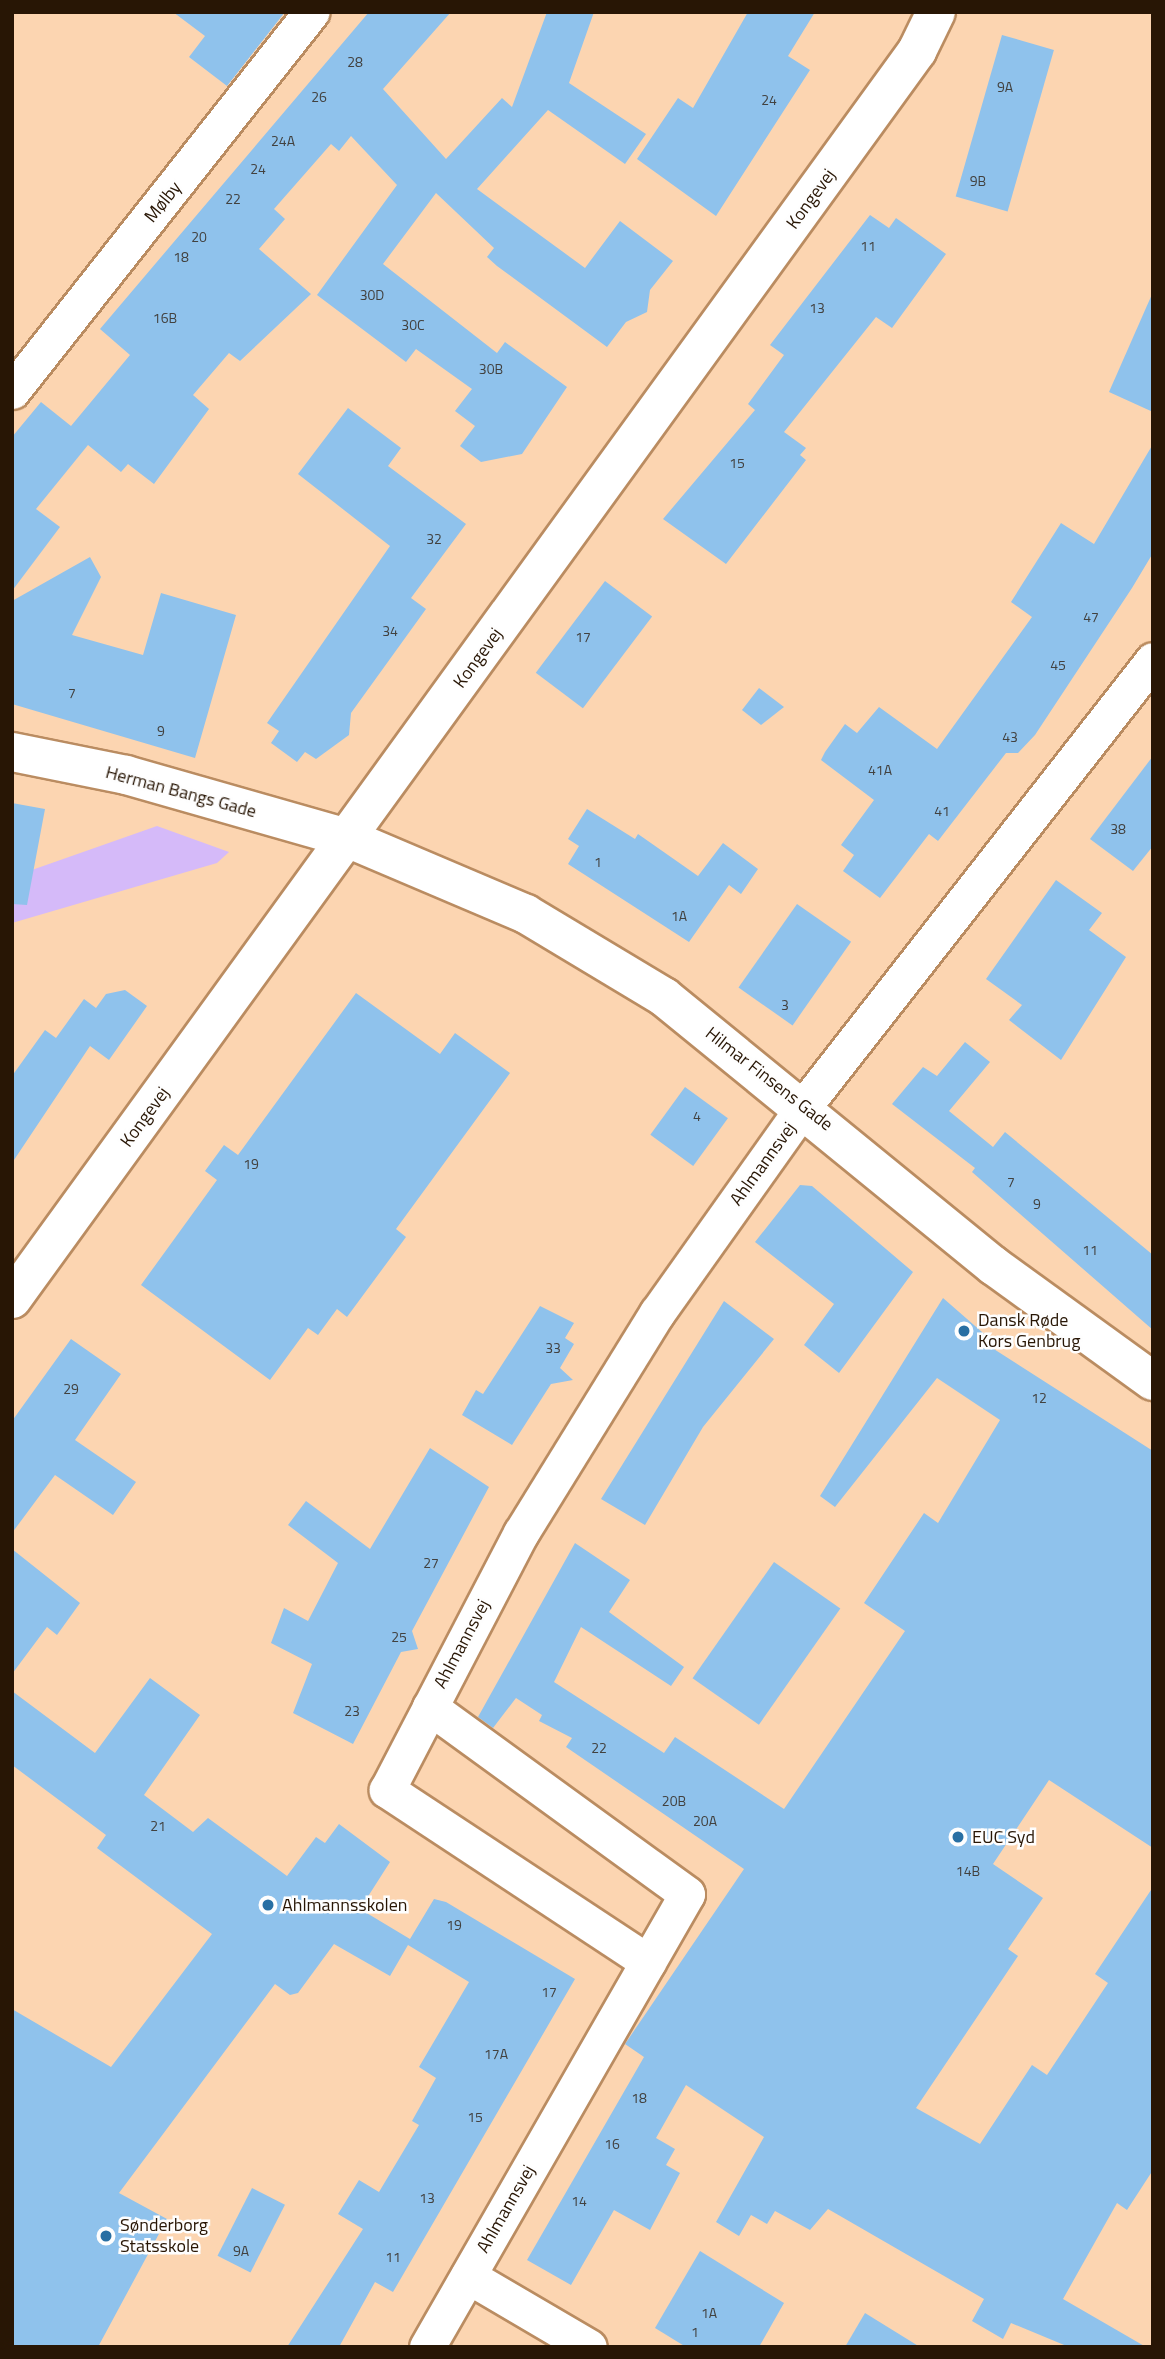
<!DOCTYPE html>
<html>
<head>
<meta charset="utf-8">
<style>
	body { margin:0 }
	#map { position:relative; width:1165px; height:2359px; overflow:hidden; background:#fcd5b1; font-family:"Titillium Web",sans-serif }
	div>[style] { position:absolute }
	.green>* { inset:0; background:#d5baf9 }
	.building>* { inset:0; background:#8fc2ec; transform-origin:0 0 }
	.roads { filter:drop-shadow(2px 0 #ba8c61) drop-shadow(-2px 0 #ba8c61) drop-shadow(0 2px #ba8c61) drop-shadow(0 -2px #ba8c61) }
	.street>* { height:35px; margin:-17.5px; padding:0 17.5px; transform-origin:17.5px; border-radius:17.5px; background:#fff }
	.secondary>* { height:38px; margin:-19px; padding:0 19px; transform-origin:19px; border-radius:19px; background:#fff }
	.dots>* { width:19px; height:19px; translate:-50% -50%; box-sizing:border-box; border:4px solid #fefefe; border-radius:50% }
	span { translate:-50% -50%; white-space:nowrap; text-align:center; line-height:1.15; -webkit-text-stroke:5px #fefefe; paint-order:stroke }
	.number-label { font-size:14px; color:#42413f }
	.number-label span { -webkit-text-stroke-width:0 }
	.street-label { font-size:18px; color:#281605 }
	.poi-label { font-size:18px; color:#281605 }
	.left { translate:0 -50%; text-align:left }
	.frame { position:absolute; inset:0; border:14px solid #281605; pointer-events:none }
</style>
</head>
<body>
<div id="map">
	<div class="green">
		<div style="clip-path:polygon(157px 826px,229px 852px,217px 863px,12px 923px,12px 877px)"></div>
	</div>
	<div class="building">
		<div style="clip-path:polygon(173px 12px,285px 12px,227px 86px,189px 57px,205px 36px)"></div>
		<div style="clip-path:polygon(369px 12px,451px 12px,383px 89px,446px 159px,502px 98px,512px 107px,547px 12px,594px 12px,569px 83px,646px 134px,625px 164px,548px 110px,477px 189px,585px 268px,620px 221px,673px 261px,650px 290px,647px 312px,626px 322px,607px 347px,497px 266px,487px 257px,494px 248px,436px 193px,383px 264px,497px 353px,505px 342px,567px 387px,522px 454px,481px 462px,460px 446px,475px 426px,455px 411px,472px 389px,416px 349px,406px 362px,317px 295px,397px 185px,351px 136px,339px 151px,331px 144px,274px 209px,285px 219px,259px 249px,311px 294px,240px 361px,229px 353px,193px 395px,209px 409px,154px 484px,128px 464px,121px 472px,88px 445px,36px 509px,60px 527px,12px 591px,12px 437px,41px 402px,71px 426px,130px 355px,100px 329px)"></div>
		<div style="clip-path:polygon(748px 12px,815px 12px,788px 56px,810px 70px,716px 216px,637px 159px,678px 98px,693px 108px)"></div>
		<div style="left:1002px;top:35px;width:54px;height:168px;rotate:16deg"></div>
		<div style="clip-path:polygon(870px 215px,889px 228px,896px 218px,946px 254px,892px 328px,876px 317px,784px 432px,806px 448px,800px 455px,806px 460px,726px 564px,663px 519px,755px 410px,748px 404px,784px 355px,770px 345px)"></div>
		<div style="clip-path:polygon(1153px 292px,1153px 412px,1109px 392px)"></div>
		<div style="clip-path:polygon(348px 408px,401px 448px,388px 466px,466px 524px,411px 598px,426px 609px,351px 713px,349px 735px,316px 759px,305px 752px,297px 762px,271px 743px,279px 731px,267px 723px,390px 546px,298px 474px)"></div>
		<div style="clip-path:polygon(1153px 444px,1153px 553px,1132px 588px,1035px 735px,1018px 753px,1006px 753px,938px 841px,929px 834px,880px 898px,843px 871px,854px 855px,841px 845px,874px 800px,821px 760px,825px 752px,845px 724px,857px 733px,879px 707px,937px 749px,1032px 617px,1011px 602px,1061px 523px,1094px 544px)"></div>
		<div style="clip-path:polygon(90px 557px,101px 577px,72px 635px,143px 655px,161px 593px,236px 615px,195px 758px,12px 704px,12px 601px)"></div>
		<div style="left:605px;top:581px;width:59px;height:115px;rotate:37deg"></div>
		<div style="clip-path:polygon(759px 688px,784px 707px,761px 725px,742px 710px)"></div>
		<div style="clip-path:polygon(1153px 756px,1153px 846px,1133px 871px,1090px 839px)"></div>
		<div style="clip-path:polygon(12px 803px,45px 809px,27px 905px,12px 904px)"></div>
		<div style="clip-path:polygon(587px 809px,635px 839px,638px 834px,698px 876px,723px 843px,758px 869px,741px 894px,729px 885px,689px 942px,568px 864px,579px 846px,568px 839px)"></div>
		<div style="clip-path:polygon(1056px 880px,1102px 913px,1089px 930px,1126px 957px,1061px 1060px,1009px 1020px,1022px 1005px,986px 979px)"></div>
		<div style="left:797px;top:904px;width:66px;height:102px;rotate:35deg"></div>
		<div style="clip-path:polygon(125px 990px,147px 1006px,109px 1060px,90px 1046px,12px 1163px,12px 1076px,45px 1030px,56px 1038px,84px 999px,96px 1008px,106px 994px)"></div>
		<div style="clip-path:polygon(356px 993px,440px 1054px,455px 1033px,510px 1073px,396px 1229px,406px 1237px,347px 1317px,337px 1309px,318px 1335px,308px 1328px,270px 1380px,141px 1285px,217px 1180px,205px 1171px,224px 1145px,238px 1155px)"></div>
		<div style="clip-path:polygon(965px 1042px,990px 1062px,949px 1111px,993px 1147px,1005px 1132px,1153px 1255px,1153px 1330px,972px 1172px,975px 1168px,892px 1104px,923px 1067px,937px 1076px)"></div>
		<div style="left:685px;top:1087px;width:53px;height:59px;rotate:36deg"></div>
		<div style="clip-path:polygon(800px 1185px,812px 1186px,913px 1272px,839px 1373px,804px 1345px,834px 1304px,755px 1242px)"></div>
		<div style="clip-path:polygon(943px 1298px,990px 1339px,986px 1344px,1153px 1451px,1153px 1848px,1049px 1780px,993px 1864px,1043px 1898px,1008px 1949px,1018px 1956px,916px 2108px,980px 2144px,1032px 2065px,1047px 2075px,1108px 1983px,1095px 1974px,1153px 1887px,1153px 2170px,1127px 2210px,1117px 2203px,1063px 2299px,1146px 2347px,1069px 2347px,1011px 2323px,1003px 2339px,972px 2321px,984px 2299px,828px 2209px,810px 2230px,775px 2211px,767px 2224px,751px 2215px,739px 2236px,716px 2222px,764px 2137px,686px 2085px,656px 2138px,675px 2149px,666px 2165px,680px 2173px,650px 2230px,614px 2210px,571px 2285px,527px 2260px,644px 2057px,625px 2044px,744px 1869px,566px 1747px,572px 1738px,539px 1721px,542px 1715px,516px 1698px,493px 1728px,478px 1717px,575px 1543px,630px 1580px,609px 1612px,684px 1667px,671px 1686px,581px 1627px,554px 1682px,664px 1753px,675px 1737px,784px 1809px,905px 1631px,864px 1603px,924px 1513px,938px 1523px,1000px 1420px,937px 1378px,835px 1507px,820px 1496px)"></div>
		<div style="clip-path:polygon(724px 1301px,774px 1339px,703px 1427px,645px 1525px,601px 1499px)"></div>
		<div style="clip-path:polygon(540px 1306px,574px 1323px,565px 1338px,574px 1344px,560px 1368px,573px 1380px,551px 1384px,512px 1445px,462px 1415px,476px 1390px,483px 1394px)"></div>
		<div style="clip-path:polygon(71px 1339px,121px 1374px,75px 1440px,136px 1482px,113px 1515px,55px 1475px,12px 1533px,12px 1421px)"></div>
		<div style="clip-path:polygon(430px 1448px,489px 1487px,412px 1631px,418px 1649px,401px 1652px,353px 1744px,293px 1713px,312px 1664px,271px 1643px,284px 1608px,308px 1621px,338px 1563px,288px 1525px,306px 1501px,370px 1549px)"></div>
		<div style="clip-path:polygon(12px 1549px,80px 1603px,57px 1635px,47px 1627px,12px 1674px)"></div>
		<div style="left:774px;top:1562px;width:81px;height:142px;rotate:35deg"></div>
		<div style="clip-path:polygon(150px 1678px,200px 1715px,144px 1795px,193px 1832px,208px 1818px,287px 1876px,316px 1837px,325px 1843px,339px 1824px,390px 1862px,360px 1909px,410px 1939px,434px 1899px,446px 1902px,575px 1979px,393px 2292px,375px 2282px,339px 2347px,287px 2347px,363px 2229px,338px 2214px,359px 2180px,379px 2192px,419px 2125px,412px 2121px,436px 2078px,419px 2067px,469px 1982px,408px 1945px,390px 1976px,334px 1944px,298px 1993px,290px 1995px,275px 1984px,119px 2193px,167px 2219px,98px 2347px,12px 2347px,12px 2009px,111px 2067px,212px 1934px,97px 1848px,106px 1835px,12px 1765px,12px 1691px,95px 1753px)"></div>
		<div style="left:252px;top:2188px;width:37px;height:76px;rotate:27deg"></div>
		<div style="clip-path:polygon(700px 2251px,784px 2303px,759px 2347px,686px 2347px,655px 2328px)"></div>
		<div style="clip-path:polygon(865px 2313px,920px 2347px,845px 2347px)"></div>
	</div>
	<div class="roads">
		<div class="street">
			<div style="left:12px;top:391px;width:483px;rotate:-51.7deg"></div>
			<div style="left:648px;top:1962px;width:313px;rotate:-146.6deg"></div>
			<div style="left:387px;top:1790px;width:290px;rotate:-62.5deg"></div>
			<div style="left:521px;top:1533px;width:259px;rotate:-58.3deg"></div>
			<div style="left:657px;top:1313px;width:254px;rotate:-54.6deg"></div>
			<div style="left:804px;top:1106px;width:566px;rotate:-51.96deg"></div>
			<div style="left:468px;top:2276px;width:140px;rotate:30.4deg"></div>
			<div style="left:427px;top:2347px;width:522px;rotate:-60.15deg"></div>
			<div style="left:687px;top:1894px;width:318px;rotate:-144deg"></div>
		</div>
		<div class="secondary">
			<div style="left:12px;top:752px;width:116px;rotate:11.4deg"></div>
			<div style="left:126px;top:775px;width:230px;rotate:15.9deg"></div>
			<div style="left:347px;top:838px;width:194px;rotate:23deg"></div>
			<div style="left:526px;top:914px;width:161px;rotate:31deg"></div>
			<div style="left:664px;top:997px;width:426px;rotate:39.2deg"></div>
			<div style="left:994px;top:1266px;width:196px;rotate:35.9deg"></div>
			<div style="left:12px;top:1299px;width:1542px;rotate:-54.05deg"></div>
			<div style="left:917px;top:51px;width:43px;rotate:-64deg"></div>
		</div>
	</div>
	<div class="dots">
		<div style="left:964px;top:1331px;background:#286fa3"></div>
		<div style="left:958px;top:1837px;background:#286fa3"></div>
		<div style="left:268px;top:1905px;background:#286fa3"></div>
		<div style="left:106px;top:2236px;background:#286fa3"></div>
	</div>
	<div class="number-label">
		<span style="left:355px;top:62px">28</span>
		<span style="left:1005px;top:87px">9A</span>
		<span style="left:319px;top:97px">26</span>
		<span style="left:769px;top:100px">24</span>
		<span style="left:283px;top:141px">24A</span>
		<span style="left:258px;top:169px">24</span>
		<span style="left:978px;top:181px">9B</span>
		<span style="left:233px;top:199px">22</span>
		<span style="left:199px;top:237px">20</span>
		<span style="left:868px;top:246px">11</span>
		<span style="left:181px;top:257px">18</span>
		<span style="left:372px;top:295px">30D</span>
		<span style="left:817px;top:308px">13</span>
		<span style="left:165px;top:318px">16B</span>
		<span style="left:413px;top:325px">30C</span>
		<span style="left:491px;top:369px">30B</span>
		<span style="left:737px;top:463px">15</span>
		<span style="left:434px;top:539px">32</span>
		<span style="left:1091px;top:617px">47</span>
		<span style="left:390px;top:631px">34</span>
		<span style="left:583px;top:637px">17</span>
		<span style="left:1058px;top:665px">45</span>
		<span style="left:72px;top:693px">7</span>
		<span style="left:161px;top:731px">9</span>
		<span style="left:1010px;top:737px">43</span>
		<span style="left:880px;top:770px">41A</span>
		<span style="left:942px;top:811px">41</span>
		<span style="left:1118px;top:829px">38</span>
		<span style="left:598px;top:862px">1</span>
		<span style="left:679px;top:916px">1A</span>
		<span style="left:785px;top:1005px">3</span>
		<span style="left:697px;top:1116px">4</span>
		<span style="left:251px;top:1164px">19</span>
		<span style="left:1011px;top:1182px">7</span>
		<span style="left:1037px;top:1204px">9</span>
		<span style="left:1090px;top:1250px">11</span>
		<span style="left:553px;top:1348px">33</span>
		<span style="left:71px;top:1389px">29</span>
		<span style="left:1039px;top:1398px">12</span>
		<span style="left:431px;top:1563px">27</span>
		<span style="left:399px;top:1637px">25</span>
		<span style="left:352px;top:1711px">23</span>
		<span style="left:599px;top:1748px">22</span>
		<span style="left:674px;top:1801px">20B</span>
		<span style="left:705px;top:1821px">20A</span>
		<span style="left:158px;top:1826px">21</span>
		<span style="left:968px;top:1871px">14B</span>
		<span style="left:454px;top:1925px">19</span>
		<span style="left:549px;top:1992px">17</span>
		<span style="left:496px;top:2054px">17A</span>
		<span style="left:639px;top:2098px">18</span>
		<span style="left:475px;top:2117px">15</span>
		<span style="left:612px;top:2144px">16</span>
		<span style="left:427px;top:2198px">13</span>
		<span style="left:579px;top:2201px">14</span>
		<span style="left:241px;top:2251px">9A</span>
		<span style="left:393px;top:2257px">11</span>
		<span style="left:709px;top:2313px">1A</span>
		<span style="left:695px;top:2332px">1</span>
	</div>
	<div class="street-label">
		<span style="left:811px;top:199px;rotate:-54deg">Kongevej</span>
		<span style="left:163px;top:202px;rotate:-51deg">Mølby</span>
		<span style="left:478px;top:658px;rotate:-54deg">Kongevej</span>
		<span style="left:181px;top:792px;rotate:15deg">Herman Bangs Gade</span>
		<span style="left:769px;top:1079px;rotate:38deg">Hilmar Finsens Gade</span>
		<span style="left:145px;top:1117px;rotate:-54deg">Kongevej</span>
		<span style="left:763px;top:1164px;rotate:-54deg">Ahlmannsvej</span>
		<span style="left:462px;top:1644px;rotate:-62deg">Ahlmannsvej</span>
		<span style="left:506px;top:2209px;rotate:-60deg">Ahlmannsvej</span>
	</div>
	<div class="poi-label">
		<span class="left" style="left:978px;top:1331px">Dansk Røde<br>Kors Genbrug</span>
		<span class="left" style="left:972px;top:1837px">EUC Syd</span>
		<span class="left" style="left:282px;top:1905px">Ahlmannsskolen</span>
		<span class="left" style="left:120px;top:2236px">Sønderborg<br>Statsskole</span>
	</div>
	<div class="frame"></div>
</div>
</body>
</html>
